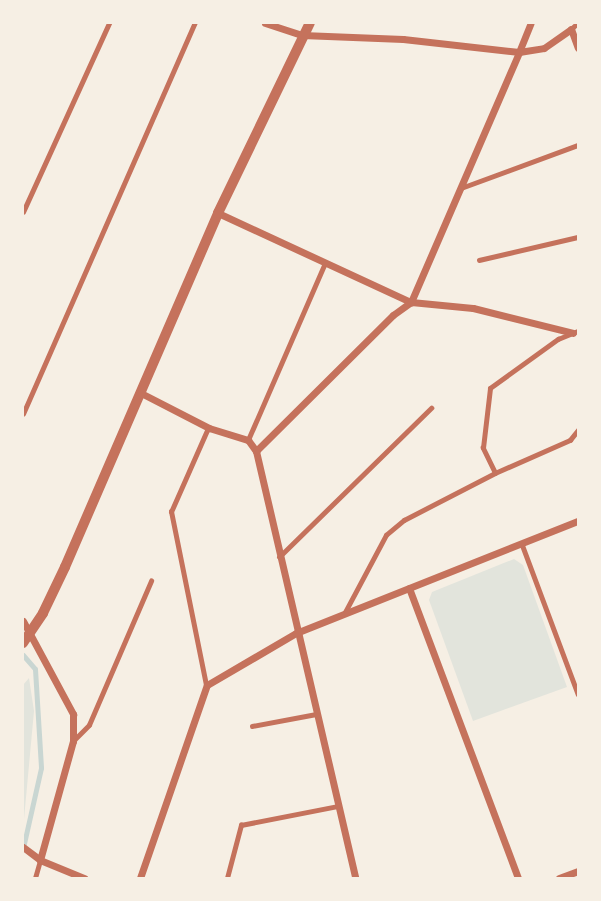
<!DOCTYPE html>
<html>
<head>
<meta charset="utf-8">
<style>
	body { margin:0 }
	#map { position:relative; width:601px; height:901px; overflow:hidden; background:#f6efe4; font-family:Poppins,sans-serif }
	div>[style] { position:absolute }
	.green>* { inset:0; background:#e2e4dc }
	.stream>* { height:5px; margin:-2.5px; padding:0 2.5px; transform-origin:2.5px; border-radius:2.5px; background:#c9d6d2 }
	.service>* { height:4.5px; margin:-2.25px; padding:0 2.25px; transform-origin:2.25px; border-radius:2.25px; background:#c5725c }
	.minor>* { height:7px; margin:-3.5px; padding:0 3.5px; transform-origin:3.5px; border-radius:3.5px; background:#c5725c }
	.tertiary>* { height:10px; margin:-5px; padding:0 5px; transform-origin:5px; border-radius:5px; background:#c5725c }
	span { translate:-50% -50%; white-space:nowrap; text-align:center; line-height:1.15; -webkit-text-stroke:6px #f6efe4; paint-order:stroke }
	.frame { position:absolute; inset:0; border:24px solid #f6efe4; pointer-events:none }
</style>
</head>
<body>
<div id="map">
	<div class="green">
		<div style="clip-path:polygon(514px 559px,523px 565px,567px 687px,473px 721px,429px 600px,432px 592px)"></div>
		<div style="clip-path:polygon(29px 678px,34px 711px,23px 830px,23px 685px)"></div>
	</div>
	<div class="stream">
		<div style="left:23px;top:655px;width:18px;rotate:49deg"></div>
		<div style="left:35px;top:669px;width:99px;rotate:86.5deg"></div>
		<div style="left:41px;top:768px;width:82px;rotate:102.7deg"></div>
	</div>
	<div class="service">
		<div style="left:571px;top:29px;width:9px;rotate:-41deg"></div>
		<div style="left:461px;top:188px;width:125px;rotate:-20.2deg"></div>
		<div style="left:23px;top:212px;width:208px;rotate:-65.5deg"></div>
		<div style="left:479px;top:260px;width:102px;rotate:-13.1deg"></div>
		<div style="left:23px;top:414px;width:427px;rotate:-66.3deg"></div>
		<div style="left:248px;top:440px;width:193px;rotate:-66.5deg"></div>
		<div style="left:495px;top:473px;width:28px;rotate:-116deg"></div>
		<div style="left:483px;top:448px;width:60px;rotate:-83.3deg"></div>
		<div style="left:490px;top:388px;width:84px;rotate:-35.8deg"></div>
		<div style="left:558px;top:339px;width:22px;rotate:-22deg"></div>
		<div style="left:522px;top:544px;width:160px;rotate:69.5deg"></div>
		<div style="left:279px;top:557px;width:213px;rotate:-44.4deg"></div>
		<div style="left:344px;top:614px;width:89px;rotate:-62deg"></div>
		<div style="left:386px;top:535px;width:23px;rotate:-40deg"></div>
		<div style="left:404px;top:520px;width:102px;rotate:-27.3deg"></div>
		<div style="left:495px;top:473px;width:82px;rotate:-23.7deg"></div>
		<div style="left:570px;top:440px;width:13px;rotate:-51deg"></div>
		<div style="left:206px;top:685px;width:177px;rotate:-101.4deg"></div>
		<div style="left:171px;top:512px;width:92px;rotate:-66.2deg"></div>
		<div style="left:252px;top:726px;width:65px;rotate:-10.6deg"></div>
		<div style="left:74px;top:740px;width:21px;rotate:-45deg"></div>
		<div style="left:89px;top:725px;width:157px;rotate:-66.7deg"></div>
		<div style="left:35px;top:878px;width:19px;rotate:-74deg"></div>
		<div style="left:227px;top:878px;width:55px;rotate:-75.2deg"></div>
		<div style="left:241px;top:825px;width:99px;rotate:-11.1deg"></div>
	</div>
	<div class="minor">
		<div style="left:265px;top:23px;width:39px;rotate:18deg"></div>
		<div style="left:302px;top:35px;width:101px;rotate:2.3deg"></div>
		<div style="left:403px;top:39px;width:117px;rotate:6.4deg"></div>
		<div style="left:519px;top:52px;width:31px;rotate:-68deg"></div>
		<div style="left:571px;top:29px;width:20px;rotate:70deg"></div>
		<div style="left:218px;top:213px;width:213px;rotate:24.8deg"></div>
		<div style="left:411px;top:302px;width:62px;rotate:5.5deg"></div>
		<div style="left:473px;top:308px;width:103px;rotate:14deg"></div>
		<div style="left:139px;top:392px;width:79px;rotate:27.2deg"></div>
		<div style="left:209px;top:428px;width:41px;rotate:17.1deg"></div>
		<div style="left:248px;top:440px;width:14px;rotate:54deg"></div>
		<div style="left:256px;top:451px;width:438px;rotate:76.9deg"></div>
		<div style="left:256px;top:451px;width:193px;rotate:-44.8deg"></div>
		<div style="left:393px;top:315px;width:22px;rotate:-36deg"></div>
		<div style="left:411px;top:302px;width:272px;rotate:-66.6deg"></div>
		<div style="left:519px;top:52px;width:25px;rotate:-9deg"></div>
		<div style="left:544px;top:48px;width:33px;rotate:-35deg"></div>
		<div style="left:409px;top:588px;width:310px;rotate:69.4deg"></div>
		<div style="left:23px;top:621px;width:106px;rotate:61.7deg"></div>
		<div style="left:73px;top:714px;width:27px;rotate:90deg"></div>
		<div style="left:73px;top:741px;width:123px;rotate:105.5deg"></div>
		<div style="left:23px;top:847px;width:21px;rotate:37deg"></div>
		<div style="left:40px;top:860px;width:48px;rotate:22.2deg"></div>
		<div style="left:140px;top:878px;width:204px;rotate:-70.9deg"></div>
		<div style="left:207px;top:685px;width:103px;rotate:-30.3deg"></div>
		<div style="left:296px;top:633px;width:303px;rotate:-21.7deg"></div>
		<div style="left:559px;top:878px;width:20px;rotate:-20deg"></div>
	</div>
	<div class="tertiary">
		<div style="left:23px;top:643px;width:36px;rotate:-56deg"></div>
		<div style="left:43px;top:613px;width:51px;rotate:-64.4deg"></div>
		<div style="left:65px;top:567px;width:386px;rotate:-66.6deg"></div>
		<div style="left:218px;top:213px;width:211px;rotate:-64.2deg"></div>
	</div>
	<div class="frame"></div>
</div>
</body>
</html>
